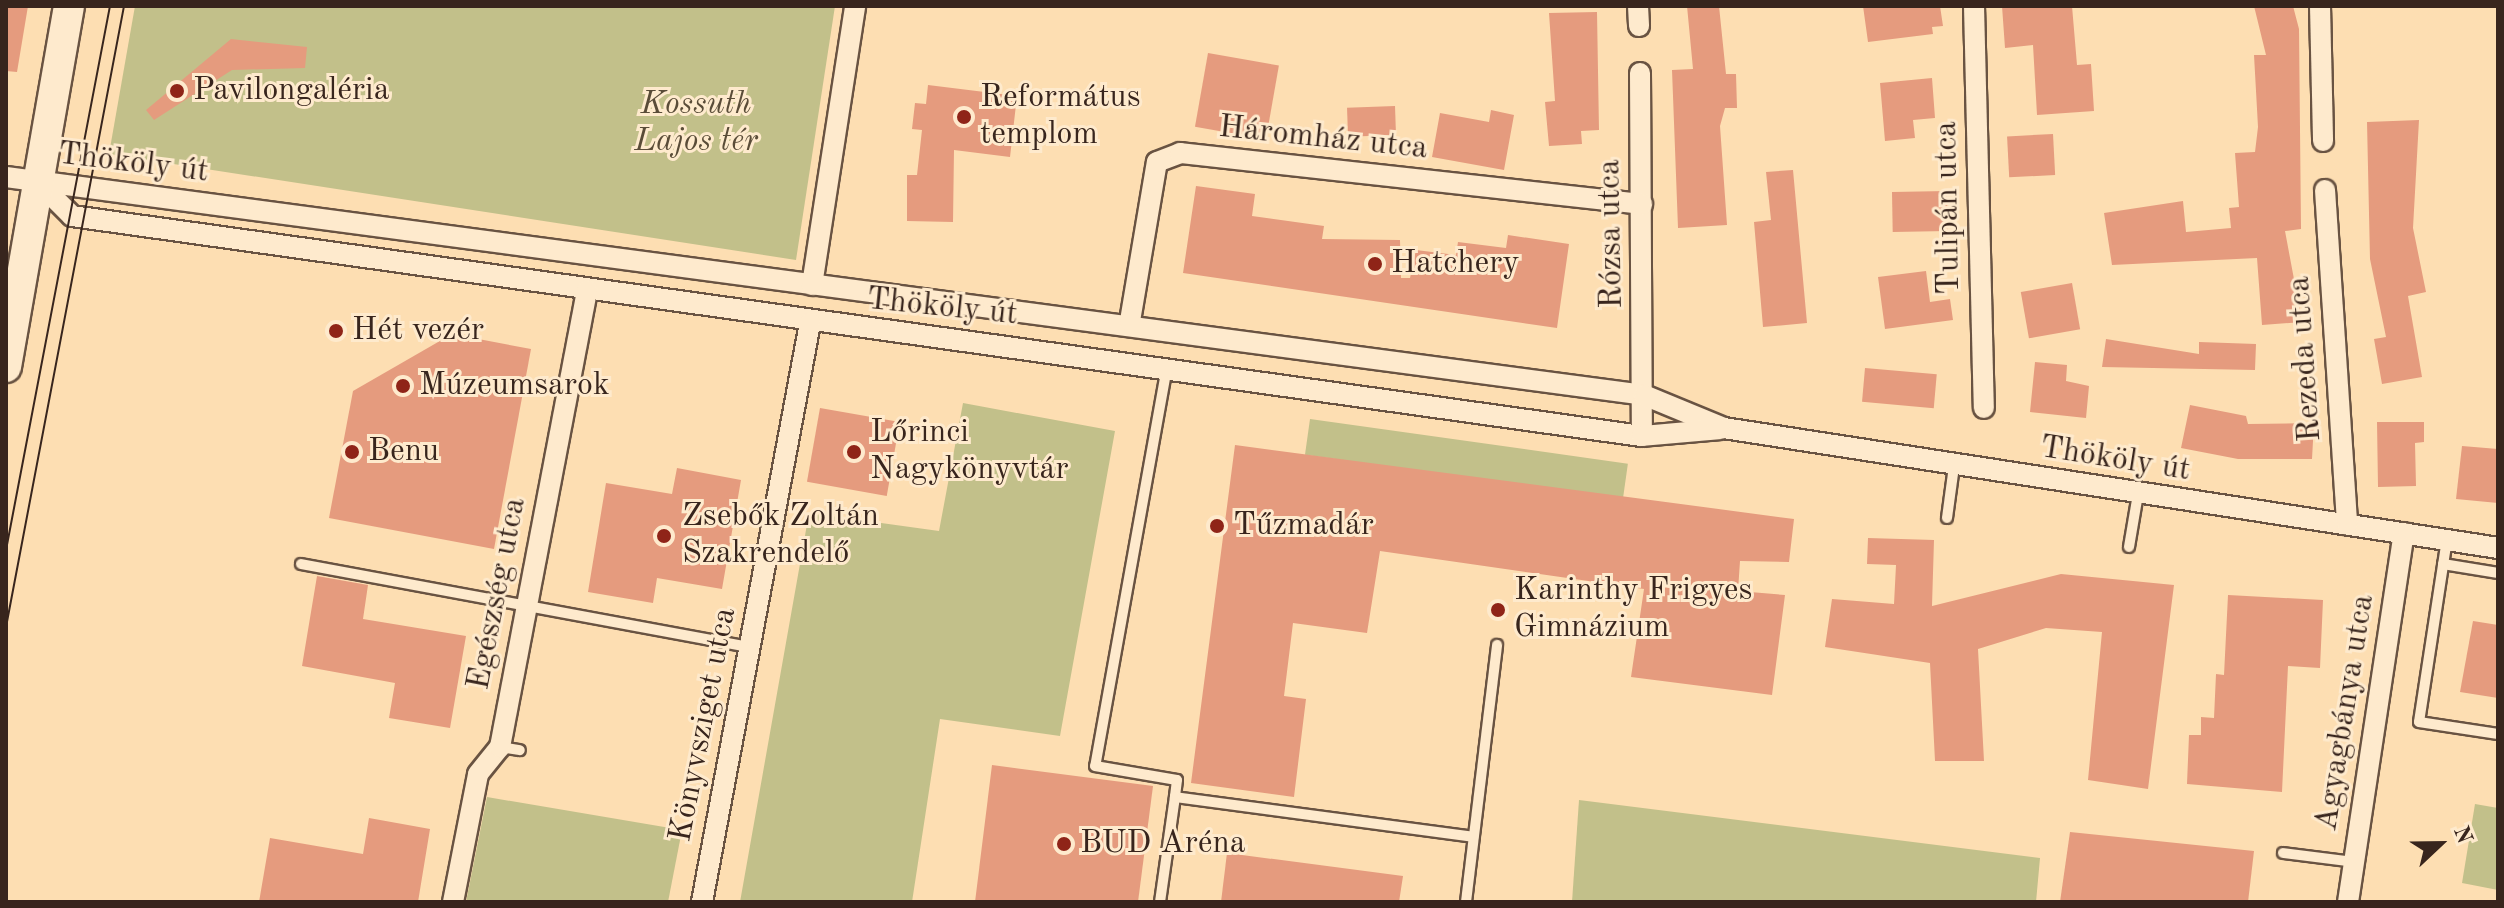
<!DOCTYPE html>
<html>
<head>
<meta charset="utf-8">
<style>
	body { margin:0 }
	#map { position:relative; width:2504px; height:908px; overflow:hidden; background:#fddeb2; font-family:"Old Standard TT",serif }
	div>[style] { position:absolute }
	.green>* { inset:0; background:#c2c08a; transform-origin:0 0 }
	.building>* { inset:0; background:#e59b7e; transform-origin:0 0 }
	.roads { filter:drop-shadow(2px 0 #695342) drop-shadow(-2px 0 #695342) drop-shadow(0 2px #695342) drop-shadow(0 -2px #695342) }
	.service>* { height:10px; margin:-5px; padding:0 5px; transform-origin:5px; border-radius:5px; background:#feeacd }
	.minor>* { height:20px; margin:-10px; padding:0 10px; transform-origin:10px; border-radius:10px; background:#feeacd }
	.secondary>* { height:30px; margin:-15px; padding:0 15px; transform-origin:15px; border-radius:15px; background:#feeacd }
	.tram>* { height:2px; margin:-1px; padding:0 1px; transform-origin:1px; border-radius:1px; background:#38251d }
	.dots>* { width:22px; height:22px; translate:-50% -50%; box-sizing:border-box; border:4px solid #feeacd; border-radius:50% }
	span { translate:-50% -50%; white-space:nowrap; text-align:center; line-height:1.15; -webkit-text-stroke:6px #feeacd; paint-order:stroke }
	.poi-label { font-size:32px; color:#38251d }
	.left { translate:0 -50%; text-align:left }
	.park-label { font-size:32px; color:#5a4c38; font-style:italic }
	.street-label { font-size:32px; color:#38251d }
	.frame { position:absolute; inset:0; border:8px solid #38251d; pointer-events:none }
	.north { position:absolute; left:2400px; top:804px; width:80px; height:80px; -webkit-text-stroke:6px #feeacd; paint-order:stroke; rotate:68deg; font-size:22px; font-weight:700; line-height:32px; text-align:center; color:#38251d }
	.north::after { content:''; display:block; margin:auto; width:28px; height:36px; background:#38251d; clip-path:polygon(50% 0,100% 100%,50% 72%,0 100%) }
</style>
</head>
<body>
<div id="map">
	<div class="green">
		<div style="clip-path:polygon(135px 6px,835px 6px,796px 260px,109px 154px)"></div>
		<div style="clip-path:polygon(963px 403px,1115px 431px,1060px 736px,940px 719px,912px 902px,740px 902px,809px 513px,939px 531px)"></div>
		<div style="left:1310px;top:419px;width:321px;height:36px;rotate:8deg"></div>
		<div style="clip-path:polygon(487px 797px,682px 830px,668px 902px,466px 902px)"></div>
		<div style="clip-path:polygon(1579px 800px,2040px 858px,2036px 902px,1572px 902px)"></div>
		<div style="clip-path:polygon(2475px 804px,2498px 808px,2498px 890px,2462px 883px)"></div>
	</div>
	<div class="building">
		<div style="clip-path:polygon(6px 6px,28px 6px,17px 72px,6px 71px)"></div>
		<div style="clip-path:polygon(1687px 6px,1719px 6px,1726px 74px,1736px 74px,1737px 108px,1725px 108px,1720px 126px,1727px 225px,1678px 228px,1672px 70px,1693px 69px)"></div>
		<div style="clip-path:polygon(1863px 6px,1940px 6px,1943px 26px,1932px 27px,1933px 34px,1868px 42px)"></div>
		<div style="clip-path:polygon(2002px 6px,2072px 6px,2077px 65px,2091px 64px,2094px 111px,2037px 115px,2033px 45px,2005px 48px)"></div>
		<div style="clip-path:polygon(2254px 6px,2293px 6px,2299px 29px,2301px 229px,2285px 231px,2302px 322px,2262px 325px,2257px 258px,2112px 265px,2104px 213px,2183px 201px,2186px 232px,2231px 228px,2229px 208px,2239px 207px,2235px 153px,2255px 152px,2258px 127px,2254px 55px,2266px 55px)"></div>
		<div style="clip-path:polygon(1597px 12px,1599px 130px,1581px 131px,1582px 144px,1549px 146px,1545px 102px,1555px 101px,1549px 13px)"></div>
		<div style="clip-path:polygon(231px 39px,307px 47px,305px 68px,232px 70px,154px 120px,146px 110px)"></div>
		<div style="left:1208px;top:53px;width:72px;height:75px;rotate:10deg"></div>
		<div style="clip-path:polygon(1932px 78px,1935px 118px,1913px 120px,1915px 138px,1885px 141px,1880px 83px)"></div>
		<div style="clip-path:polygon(928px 85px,1017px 96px,1010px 157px,954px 150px,953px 222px,907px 221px,907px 175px,917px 175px,922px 130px,912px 129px,915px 103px,926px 104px)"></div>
		<div style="left:1395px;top:106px;width:29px;height:48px;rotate:88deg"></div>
		<div style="clip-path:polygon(1491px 110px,1514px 115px,1504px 170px,1432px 157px,1440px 113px,1489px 122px)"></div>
		<div style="clip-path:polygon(2419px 120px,2413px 228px,2426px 292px,2408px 296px,2422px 377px,2382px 384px,2374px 339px,2386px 337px,2370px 259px,2367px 122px)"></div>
		<div style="left:2053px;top:134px;width:41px;height:46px;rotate:87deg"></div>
		<div style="clip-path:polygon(1793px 170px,1807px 323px,1763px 327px,1754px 222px,1771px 220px,1766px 172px)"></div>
		<div style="clip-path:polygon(1196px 186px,1255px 194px,1252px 216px,1324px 226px,1322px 239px,1400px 240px,1401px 278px,1410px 278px,1416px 250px,1456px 255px,1458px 242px,1506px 248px,1508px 235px,1569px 244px,1557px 328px,1183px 273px)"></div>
		<div style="left:1947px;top:191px;width:40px;height:55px;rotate:89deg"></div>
		<div style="clip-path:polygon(1926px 271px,1930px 302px,1950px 299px,1953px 320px,1885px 329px,1878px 277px)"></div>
		<div style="left:2072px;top:283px;width:47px;height:52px;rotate:80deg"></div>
		<div style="clip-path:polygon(452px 334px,531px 349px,494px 549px,329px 518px,353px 391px)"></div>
		<div style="clip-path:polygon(2106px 339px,2199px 354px,2199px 342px,2256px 344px,2255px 370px,2102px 367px)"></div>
		<div style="clip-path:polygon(2035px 362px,2067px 365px,2066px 381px,2089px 386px,2086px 418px,2030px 412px)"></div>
		<div style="left:1865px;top:368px;width:72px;height:34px;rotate:5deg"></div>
		<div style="clip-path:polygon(2190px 405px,2246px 416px,2248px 424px,2314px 423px,2312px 459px,2238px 459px,2181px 448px)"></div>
		<div style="left:820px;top:408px;width:81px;height:75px;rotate:10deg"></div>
		<div style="clip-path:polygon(2377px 422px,2424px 422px,2424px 442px,2415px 443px,2416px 486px,2378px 487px)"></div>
		<div style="clip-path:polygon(1235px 445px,1794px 519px,1789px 562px,1740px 561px,1738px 591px,1785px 595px,1772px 695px,1631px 677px,1644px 589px,1380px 551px,1367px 633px,1293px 623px,1284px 696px,1306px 699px,1294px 797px,1191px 783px)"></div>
		<div style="clip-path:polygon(2462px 446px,2498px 449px,2498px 503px,2456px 499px)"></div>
		<div style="clip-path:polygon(677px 468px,741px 480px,722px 589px,657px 578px,653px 603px,588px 592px,606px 483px,672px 494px)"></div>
		<div style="clip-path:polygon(1868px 538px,1934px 540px,1932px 606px,2061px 574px,2174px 585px,2148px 789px,2088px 780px,2102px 632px,2046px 628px,1978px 649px,1984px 761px,1935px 761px,1930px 663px,1825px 647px,1832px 599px,1894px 604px,1896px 565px,1867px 564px)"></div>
		<div style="clip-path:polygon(317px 576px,368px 585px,363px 619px,466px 636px,450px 728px,389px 718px,395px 683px,302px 666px)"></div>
		<div style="clip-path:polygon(2228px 595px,2323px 600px,2320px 668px,2288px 666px,2282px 792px,2187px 784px,2189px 735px,2201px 735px,2201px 717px,2214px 718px,2216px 674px,2224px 675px)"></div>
		<div style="clip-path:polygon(2473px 621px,2498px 625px,2498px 698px,2460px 692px)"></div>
		<div style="clip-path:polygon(992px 765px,1153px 786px,1138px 902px,975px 902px)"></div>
		<div style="clip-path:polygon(369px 818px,430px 829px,418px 902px,259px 902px,270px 838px,363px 854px)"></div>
		<div style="clip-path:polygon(2070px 832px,2254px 851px,2248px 902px,2060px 902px)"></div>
		<div style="clip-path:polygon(1227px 853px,1403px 876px,1399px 902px,1221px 902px)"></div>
	</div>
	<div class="roads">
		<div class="service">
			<div style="left:1167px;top:367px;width:405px;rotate:100.2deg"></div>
			<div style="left:1095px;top:766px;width:83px;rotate:9.7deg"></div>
			<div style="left:1177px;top:780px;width:17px;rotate:97deg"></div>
			<div style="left:1175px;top:797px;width:301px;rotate:7.6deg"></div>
			<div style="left:1947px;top:518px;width:52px;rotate:-82.3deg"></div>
			<div style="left:2447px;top:539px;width:185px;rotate:98.7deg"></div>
			<div style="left:2419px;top:722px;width:80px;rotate:8.6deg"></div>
			<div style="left:2129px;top:547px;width:54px;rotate:-80.4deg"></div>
			<div style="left:301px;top:564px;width:456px;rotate:10.5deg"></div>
			<div style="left:2443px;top:564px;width:56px;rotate:9.3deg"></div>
			<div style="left:500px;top:747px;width:20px;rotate:9deg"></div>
			<div style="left:2283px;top:853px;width:72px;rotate:7.2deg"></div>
			<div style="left:1160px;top:902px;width:106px;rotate:-81.9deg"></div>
			<div style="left:1466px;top:902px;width:259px;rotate:-83.1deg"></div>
		</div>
		<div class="minor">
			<div style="left:1638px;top:6px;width:20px;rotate:87deg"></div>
			<div style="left:1974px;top:6px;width:402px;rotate:88.6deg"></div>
			<div style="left:2320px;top:6px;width:135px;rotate:88.7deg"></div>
			<div style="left:1640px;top:73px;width:363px;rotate:89.7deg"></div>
			<div style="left:6px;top:177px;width:1652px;rotate:7.58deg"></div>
			<div style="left:1644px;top:395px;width:87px;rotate:22.4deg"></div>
			<div style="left:1724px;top:428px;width:783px;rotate:8.81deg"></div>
			<div style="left:38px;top:182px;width:48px;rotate:45deg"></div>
			<div style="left:72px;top:216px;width:1585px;rotate:7.98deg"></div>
			<div style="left:1642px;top:436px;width:78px;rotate:-5.1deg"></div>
			<div style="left:2325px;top:190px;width:335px;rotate:86.2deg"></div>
			<div style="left:812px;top:285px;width:282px;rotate:-81.2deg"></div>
			<div style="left:1130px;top:321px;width:161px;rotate:-80.4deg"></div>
			<div style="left:1157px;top:162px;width:25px;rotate:-21deg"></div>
			<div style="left:1180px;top:153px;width:465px;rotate:6.3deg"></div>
			<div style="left:453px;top:902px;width:130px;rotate:-78.9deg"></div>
			<div style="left:478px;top:774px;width:35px;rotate:-51deg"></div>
			<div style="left:500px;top:747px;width:465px;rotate:-79.2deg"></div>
			<div style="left:702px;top:902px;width:589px;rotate:-79.43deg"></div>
			<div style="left:2348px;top:902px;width:373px;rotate:-81.4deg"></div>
		</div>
		<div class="secondary">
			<div style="left:6px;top:367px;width:366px;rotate:-80.1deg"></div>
		</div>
	</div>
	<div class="tram">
		<div style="left:6px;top:550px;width:554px;rotate:-79.18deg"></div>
		<div style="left:6px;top:627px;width:632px;rotate:-79.24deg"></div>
	</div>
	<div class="dots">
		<div style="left:177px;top:91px;background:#8f2418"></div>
		<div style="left:964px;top:117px;background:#8f2418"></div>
		<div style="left:1375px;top:264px;background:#8f2418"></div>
		<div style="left:336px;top:331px;background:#8f2418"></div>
		<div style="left:403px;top:386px;background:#8f2418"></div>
		<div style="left:352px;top:452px;background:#8f2418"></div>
		<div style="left:854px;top:452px;background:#8f2418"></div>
		<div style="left:1217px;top:526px;background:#8f2418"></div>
		<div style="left:664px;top:536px;background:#8f2418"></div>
		<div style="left:1498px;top:610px;background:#8f2418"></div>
		<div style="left:1064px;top:844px;background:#8f2418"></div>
	</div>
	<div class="poi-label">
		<span class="left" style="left:193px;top:91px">Pavilongaléria</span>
		<span class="left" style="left:980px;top:117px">Református<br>templom</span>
		<span class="left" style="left:1391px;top:264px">Hatchery</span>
		<span class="left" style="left:352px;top:331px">Hét vezér</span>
		<span class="left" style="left:419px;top:386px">Múzeumsarok</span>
		<span class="left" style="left:870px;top:452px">Lőrinci<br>Nagykönyvtár</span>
		<span class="left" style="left:368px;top:452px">Benu</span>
		<span class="left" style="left:682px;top:536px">Zsebők Zoltán<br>Szakrendelő</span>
		<span class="left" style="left:1233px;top:526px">Tűzmadár</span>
		<span class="left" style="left:1514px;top:610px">Karinthy Frigyes<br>Gimnázium</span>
		<span class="left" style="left:1080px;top:844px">BUD Aréna</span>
	</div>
	<div class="park-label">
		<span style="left:696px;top:124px">Kossuth<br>Lajos tér</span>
	</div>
	<div class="street-label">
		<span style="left:1323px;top:139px;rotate:6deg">Háromház utca</span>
		<span style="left:133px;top:164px;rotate:7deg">Thököly út</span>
		<span style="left:1949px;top:208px;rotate:-91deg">Tulipán utca</span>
		<span style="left:1612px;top:234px;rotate:-91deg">Rózsa utca</span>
		<span style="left:942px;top:308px;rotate:6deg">Thököly út</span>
		<span style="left:2306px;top:359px;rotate:-94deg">Rezeda utca</span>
		<span style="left:2115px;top:460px;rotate:9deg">Thököly út</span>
		<span style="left:498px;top:594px;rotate:-79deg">Egészség utca</span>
		<span style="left:2346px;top:713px;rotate:-81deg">Agyagbánya utca</span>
		<span style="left:704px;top:725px;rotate:-79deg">Könyvsziget utca</span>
	</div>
	<div class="frame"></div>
	<div class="north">N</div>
</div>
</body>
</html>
